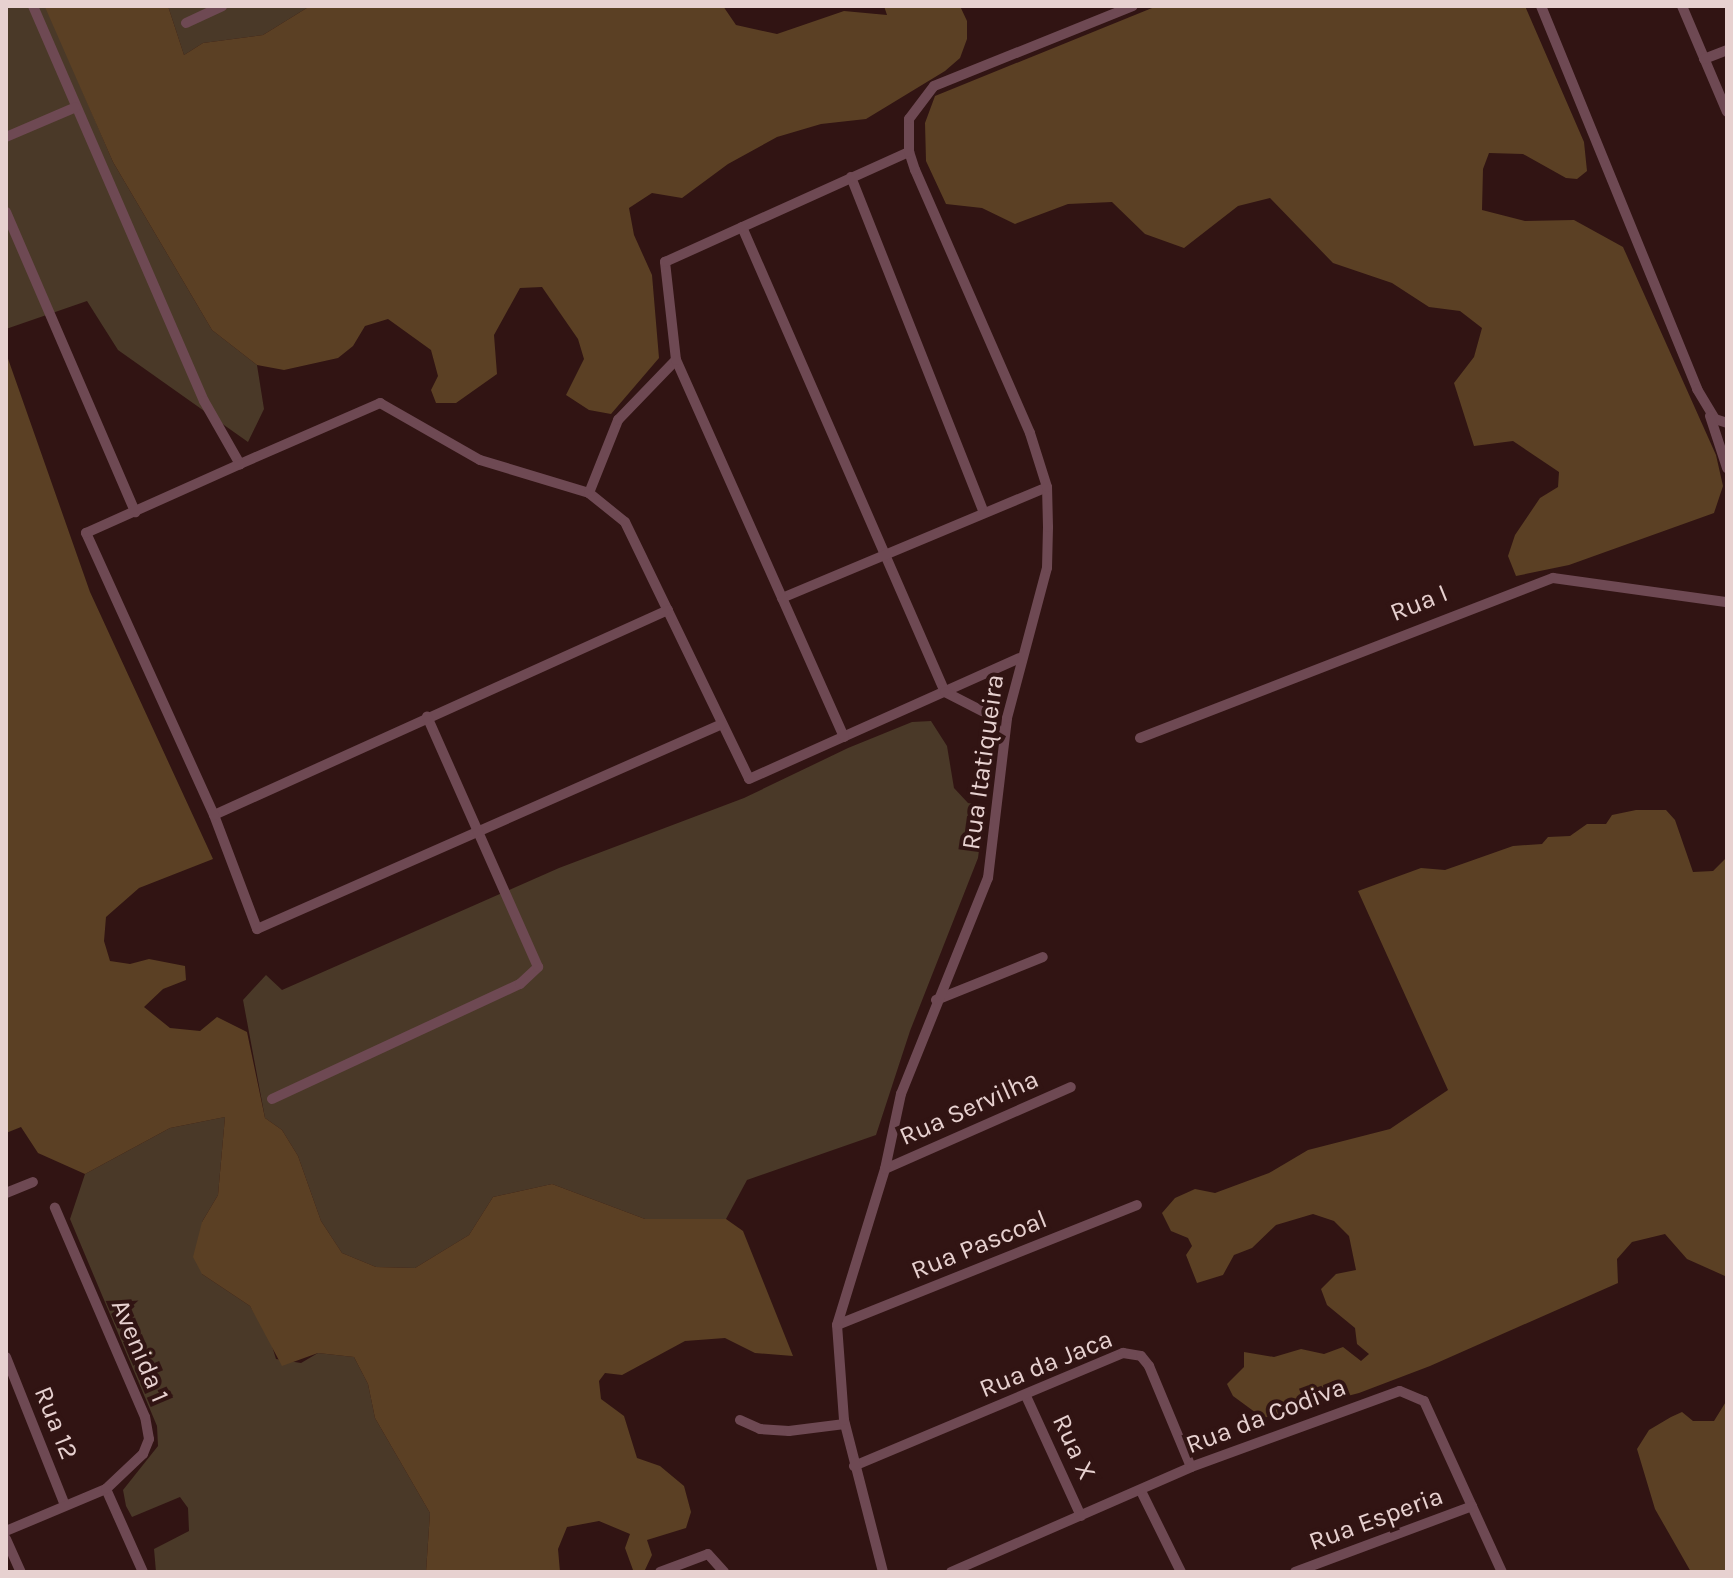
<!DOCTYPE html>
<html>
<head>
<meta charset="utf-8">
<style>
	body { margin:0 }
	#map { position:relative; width:1733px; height:1578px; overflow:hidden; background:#311413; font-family:Karla,sans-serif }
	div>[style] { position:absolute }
	.green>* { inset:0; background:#4a3928 }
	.forest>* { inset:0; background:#5b4024 }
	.street>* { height:10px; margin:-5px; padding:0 5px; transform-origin:5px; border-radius:5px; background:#6e4953 }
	span { translate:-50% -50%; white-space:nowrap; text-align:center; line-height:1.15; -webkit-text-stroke:8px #311413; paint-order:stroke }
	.street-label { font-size:26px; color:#e7d1d0 }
	.frame { position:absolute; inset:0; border:8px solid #e7d1d0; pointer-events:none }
</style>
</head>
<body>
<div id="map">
	<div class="green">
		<div style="clip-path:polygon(6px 6px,46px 6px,113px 162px,212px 330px,257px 365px,264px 409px,248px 442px,118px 350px,87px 301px,6px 329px)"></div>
		<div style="clip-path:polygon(168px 6px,310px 6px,263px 35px,203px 43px,184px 55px)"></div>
		<div style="clip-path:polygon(931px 721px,947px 746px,954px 788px,968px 803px,985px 806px,978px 858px,910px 1031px,876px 1135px,747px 1180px,726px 1219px,645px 1219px,552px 1184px,493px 1197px,469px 1235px,415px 1268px,376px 1267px,342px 1253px,321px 1221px,298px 1156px,282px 1130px,265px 1118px,243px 1000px,266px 975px,282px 990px,559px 868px,744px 798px,848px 748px,912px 722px)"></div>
		<div style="clip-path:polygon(225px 1117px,218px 1195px,202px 1222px,202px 1274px,250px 1306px,269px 1336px,276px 1359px,301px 1363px,318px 1353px,354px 1357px,368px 1384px,375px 1418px,430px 1513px,426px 1572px,156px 1572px,154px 1549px,189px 1531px,188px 1508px,180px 1497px,132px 1517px,126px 1506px,123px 1490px,158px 1446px,157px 1426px,70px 1219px,85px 1174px,170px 1128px)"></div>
	</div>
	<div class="forest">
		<div style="clip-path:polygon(168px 6px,184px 55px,203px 43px,263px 35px,310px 6px,723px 6px,736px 25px,777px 34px,844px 11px,887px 15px,884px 6px,960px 6px,967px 21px,967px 39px,960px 58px,945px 71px,866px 119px,821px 124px,777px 137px,728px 164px,682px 198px,652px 193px,629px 208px,634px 235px,652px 275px,659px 358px,611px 414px,589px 410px,566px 395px,584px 359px,578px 339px,542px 287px,520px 288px,494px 335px,497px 374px,456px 403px,436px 403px,431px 390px,438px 376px,431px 350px,388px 319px,365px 326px,353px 346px,338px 358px,284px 370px,257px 365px,212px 330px,113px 162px,45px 7px)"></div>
		<div style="clip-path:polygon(1157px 6px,1525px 6px,1584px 142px,1587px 171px,1577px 179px,1566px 178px,1523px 154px,1489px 153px,1483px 169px,1482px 210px,1525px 221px,1574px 220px,1623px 247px,1716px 455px,1723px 486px,1714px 513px,1569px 565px,1516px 576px,1508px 556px,1515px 535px,1540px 498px,1558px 487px,1559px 472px,1513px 441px,1474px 446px,1454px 383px,1474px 357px,1482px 328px,1460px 311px,1429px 307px,1392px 283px,1333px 263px,1270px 198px,1238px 206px,1184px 248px,1145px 234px,1112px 202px,1068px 204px,1015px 224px,982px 208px,946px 204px,926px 161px,925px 123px,935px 96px)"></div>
		<div style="clip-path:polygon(6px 353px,90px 592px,213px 859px,139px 888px,106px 917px,104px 941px,110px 961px,130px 964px,149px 959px,185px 966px,186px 980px,163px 989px,144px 1007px,170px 1028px,200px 1031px,217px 1017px,247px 1032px,265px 1118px,282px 1130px,298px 1156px,321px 1221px,342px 1253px,376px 1267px,415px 1268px,469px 1235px,493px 1197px,552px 1184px,645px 1219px,726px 1219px,743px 1231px,793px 1356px,755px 1353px,725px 1338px,685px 1341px,622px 1375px,605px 1373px,599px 1381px,601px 1399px,624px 1416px,637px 1458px,660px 1466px,684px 1486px,691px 1512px,686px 1528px,647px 1540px,652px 1555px,644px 1572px,633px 1570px,625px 1548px,630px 1534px,599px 1521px,567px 1527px,558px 1549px,560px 1572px,426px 1572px,430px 1513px,375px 1418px,368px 1384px,354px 1357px,318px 1353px,282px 1366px,250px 1306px,202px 1274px,193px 1257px,202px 1222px,218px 1195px,225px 1117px,170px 1128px,85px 1174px,38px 1153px,21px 1127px,6px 1133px)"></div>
		<div style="clip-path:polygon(1636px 810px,1666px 810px,1675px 820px,1693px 872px,1713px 871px,1727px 857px,1725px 1276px,1687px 1259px,1665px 1234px,1632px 1242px,1617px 1259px,1618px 1283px,1430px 1366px,1359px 1393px,1263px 1418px,1233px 1396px,1227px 1384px,1244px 1367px,1244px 1352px,1274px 1357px,1301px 1349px,1324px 1354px,1343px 1347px,1361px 1361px,1369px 1354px,1357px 1344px,1355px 1328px,1327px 1305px,1321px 1289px,1336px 1274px,1356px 1270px,1349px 1236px,1334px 1221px,1313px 1214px,1276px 1225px,1252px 1248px,1234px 1255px,1223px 1275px,1197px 1283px,1186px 1255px,1192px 1246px,1188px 1238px,1171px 1231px,1162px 1213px,1175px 1198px,1195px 1189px,1215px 1193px,1269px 1173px,1308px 1150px,1390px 1129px,1448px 1090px,1358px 891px,1421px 868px,1445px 870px,1513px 846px,1542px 844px,1548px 837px,1570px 836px,1587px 824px,1606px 824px,1612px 815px)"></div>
		<div style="clip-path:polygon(1727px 1400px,1727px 1572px,1691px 1572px,1655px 1509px,1637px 1449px,1649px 1430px,1671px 1417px,1682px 1412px,1693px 1421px,1714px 1421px)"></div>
	</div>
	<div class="street">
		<div style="left:33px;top:6px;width:430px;rotate:66.6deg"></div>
		<div style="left:204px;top:401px;width:73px;rotate:60.3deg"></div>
		<div style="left:240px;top:464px;width:153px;rotate:-23.5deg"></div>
		<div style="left:380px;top:403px;width:115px;rotate:29.7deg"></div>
		<div style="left:480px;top:460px;width:114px;rotate:16.8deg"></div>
		<div style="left:589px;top:493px;width:46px;rotate:38.9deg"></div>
		<div style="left:625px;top:522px;width:285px;rotate:64.2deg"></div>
		<div style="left:749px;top:779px;width:296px;rotate:-24.1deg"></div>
		<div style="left:1541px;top:6px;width:414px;rotate:67.8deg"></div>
		<div style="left:1697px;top:389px;width:35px;rotate:59deg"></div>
		<div style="left:1715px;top:419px;width:13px;rotate:18deg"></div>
		<div style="left:1682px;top:6px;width:115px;rotate:67deg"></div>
		<div style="left:186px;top:23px;width:40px;rotate:-25deg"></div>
		<div style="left:1704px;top:59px;width:25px;rotate:-21deg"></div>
		<div style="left:6px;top:137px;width:76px;rotate:-23.2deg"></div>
		<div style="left:851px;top:177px;width:361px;rotate:68.4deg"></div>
		<div style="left:6px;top:212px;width:327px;rotate:66.7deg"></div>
		<div style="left:742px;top:227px;width:507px;rotate:66.42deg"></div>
		<div style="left:945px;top:692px;width:51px;rotate:27.1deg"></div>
		<div style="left:990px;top:715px;width:26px;rotate:65deg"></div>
		<div style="left:1710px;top:416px;width:55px;rotate:71.9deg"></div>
		<div style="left:589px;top:493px;width:79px;rotate:-68.3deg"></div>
		<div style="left:618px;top:420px;width:83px;rotate:-46deg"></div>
		<div style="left:782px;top:598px;width:287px;rotate:-22.7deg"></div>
		<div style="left:668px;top:610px;width:498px;rotate:155.7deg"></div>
		<div style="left:214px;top:815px;width:122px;rotate:69.3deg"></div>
		<div style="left:257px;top:929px;width:508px;rotate:-23.79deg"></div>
		<div style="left:844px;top:737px;width:413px;rotate:-114deg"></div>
		<div style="left:676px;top:360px;width:99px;rotate:-96.4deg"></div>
		<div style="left:665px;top:262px;width:268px;rotate:-24.3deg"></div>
		<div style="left:1140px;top:738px;width:443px;rotate:-21.2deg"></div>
		<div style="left:1553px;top:578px;width:176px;rotate:7.9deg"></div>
		<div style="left:214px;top:815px;width:310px;rotate:-114.4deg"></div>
		<div style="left:86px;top:533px;width:169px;rotate:-24.1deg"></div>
		<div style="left:936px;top:1000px;width:115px;rotate:-21.9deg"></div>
		<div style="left:272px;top:1099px;width:273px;rotate:-24.9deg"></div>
		<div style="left:520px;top:984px;width:25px;rotate:-43deg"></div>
		<div style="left:538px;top:967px;width:274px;rotate:-113.9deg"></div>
		<div style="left:885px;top:1169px;width:203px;rotate:-23.8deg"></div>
		<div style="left:6px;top:1193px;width:29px;rotate:-22deg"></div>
		<div style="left:837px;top:1325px;width:323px;rotate:-21.8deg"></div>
		<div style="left:6px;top:1357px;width:159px;rotate:68.3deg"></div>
		<div style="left:1026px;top:1396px;width:132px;rotate:65.4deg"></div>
		<div style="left:740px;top:1420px;width:22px;rotate:24deg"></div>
		<div style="left:760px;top:1429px;width:29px;rotate:4deg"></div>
		<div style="left:789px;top:1431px;width:56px;rotate:-7.1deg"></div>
		<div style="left:854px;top:1466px;width:292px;rotate:-22.8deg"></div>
		<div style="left:1123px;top:1353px;width:18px;rotate:9deg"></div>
		<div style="left:1141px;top:1356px;width:13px;rotate:51deg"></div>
		<div style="left:1149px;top:1366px;width:109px;rotate:67.4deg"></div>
		<div style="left:106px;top:1489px;width:91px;rotate:66deg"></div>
		<div style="left:1141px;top:1491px;width:90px;rotate:63.7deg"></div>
		<div style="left:6px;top:1531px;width:108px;rotate:-22.8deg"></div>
		<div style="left:106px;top:1489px;width:51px;rotate:-43.4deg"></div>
		<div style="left:143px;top:1454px;width:16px;rotate:-68deg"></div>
		<div style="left:149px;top:1439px;width:22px;rotate:-100deg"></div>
		<div style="left:145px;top:1417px;width:228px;rotate:-113.3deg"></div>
		<div style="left:6px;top:1539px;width:36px;rotate:66deg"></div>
		<div style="left:660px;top:1572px;width:51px;rotate:-20.6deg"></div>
		<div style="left:708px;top:1554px;width:24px;rotate:48deg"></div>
		<div style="left:883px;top:1572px;width:157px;rotate:-104.4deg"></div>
		<div style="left:844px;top:1420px;width:95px;rotate:-94.2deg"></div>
		<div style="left:837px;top:1325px;width:163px;rotate:-72.9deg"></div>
		<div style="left:885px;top:1169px;width:77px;rotate:-78deg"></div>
		<div style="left:901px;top:1094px;width:233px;rotate:-68.1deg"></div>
		<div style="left:988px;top:878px;width:161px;rotate:-83.2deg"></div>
		<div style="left:1007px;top:718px;width:155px;rotate:-75.1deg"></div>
		<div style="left:1047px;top:568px;width:41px;rotate:-88.6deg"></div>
		<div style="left:1048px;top:527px;width:40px;rotate:-91.4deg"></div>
		<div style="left:1047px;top:487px;width:57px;rotate:-107.5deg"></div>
		<div style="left:1030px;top:433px;width:287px;rotate:-113.6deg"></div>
		<div style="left:915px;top:170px;width:19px;rotate:-108deg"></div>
		<div style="left:909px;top:152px;width:33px;rotate:-90deg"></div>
		<div style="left:909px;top:119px;width:41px;rotate:-52.9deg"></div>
		<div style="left:934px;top:86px;width:214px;rotate:-21.9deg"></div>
		<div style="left:951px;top:1572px;width:262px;rotate:-23.6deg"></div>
		<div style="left:1191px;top:1467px;width:222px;rotate:-20deg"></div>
		<div style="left:1400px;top:1391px;width:26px;rotate:23deg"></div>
		<div style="left:1424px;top:1401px;width:188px;rotate:65.5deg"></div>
		<div style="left:1295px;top:1572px;width:189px;rotate:-20.4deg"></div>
	</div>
	<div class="street-label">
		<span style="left:1419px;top:603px;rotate:-22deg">Rua I</span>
		<span style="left:983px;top:762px;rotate:-82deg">Rua Itatiqueira</span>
		<span style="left:969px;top:1108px;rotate:-24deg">Rua Servilha</span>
		<span style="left:979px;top:1245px;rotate:-22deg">Rua Pascoal</span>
		<span style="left:140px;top:1351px;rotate:67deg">Avenida 1</span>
		<span style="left:1046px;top:1364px;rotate:-22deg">Rua da Jaca</span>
		<span style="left:1266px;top:1416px;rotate:-21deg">Rua da Codiva</span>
		<span style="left:56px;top:1423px;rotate:68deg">Rua 12</span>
		<span style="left:1074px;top:1447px;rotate:65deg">Rua X</span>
		<span style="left:1376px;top:1519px;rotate:-20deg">Rua Esperia</span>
	</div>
	<div class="frame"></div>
</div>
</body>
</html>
